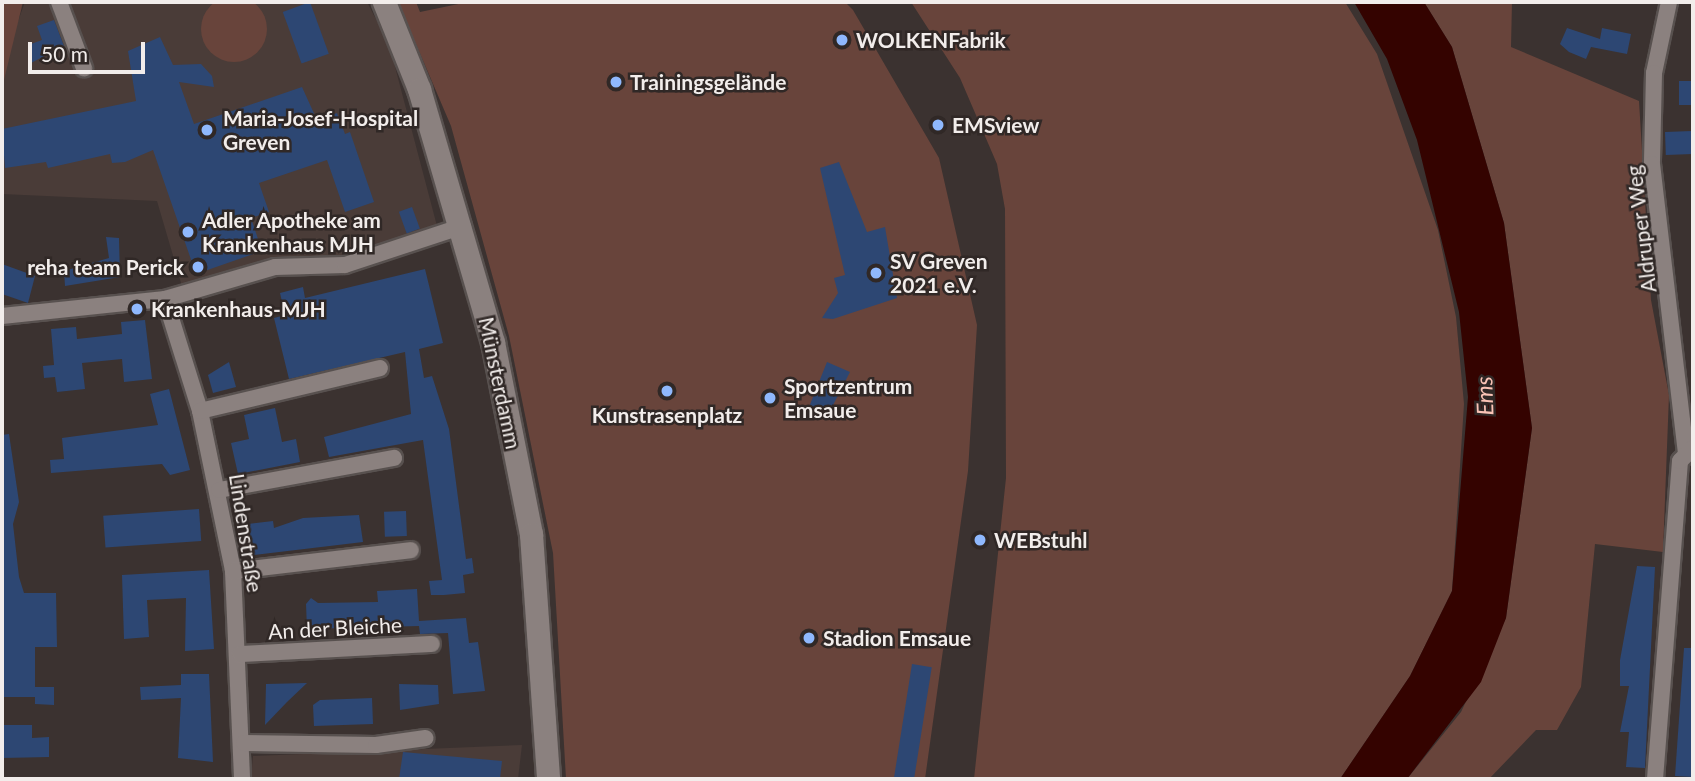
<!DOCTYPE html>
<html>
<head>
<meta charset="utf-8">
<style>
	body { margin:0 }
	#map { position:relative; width:1695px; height:781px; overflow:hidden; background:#3b3230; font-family:Lato,sans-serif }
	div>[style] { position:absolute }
	.built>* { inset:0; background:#4a3c38 }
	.green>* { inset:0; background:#68443b }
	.round { border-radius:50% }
	.water>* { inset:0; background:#340300 }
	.building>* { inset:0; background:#2d4773; transform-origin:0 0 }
	.roads { filter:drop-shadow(2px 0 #58514f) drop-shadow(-2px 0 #58514f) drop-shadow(0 2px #58514f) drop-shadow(0 -2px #58514f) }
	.minor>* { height:16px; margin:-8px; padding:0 8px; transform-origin:8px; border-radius:8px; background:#8b817f }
	.secondary>* { height:23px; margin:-11.5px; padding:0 11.5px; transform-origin:11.5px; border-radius:11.5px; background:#8b817f }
	.dots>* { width:19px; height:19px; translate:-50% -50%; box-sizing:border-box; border:4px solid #302826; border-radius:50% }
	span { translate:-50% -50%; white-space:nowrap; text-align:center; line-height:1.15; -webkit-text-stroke:5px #302826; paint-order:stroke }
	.poi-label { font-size:21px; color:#f2edeb; font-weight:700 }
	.left { translate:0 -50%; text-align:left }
	.right { translate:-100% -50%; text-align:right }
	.street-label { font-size:21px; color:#f2edeb }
	.water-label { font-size:23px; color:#fbc4b6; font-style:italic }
	.frame { position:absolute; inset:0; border:4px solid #f2edeb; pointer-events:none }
	.scale { position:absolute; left:28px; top:42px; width:117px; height:32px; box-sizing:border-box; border:4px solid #f2edeb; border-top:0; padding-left:9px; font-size:21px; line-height:24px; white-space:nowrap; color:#f2edeb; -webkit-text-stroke:5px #302826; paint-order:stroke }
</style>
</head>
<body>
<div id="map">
	<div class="built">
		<div style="clip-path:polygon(25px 2px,367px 2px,389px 44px,437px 226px,347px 257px,184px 293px,157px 201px,2px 194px,2px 65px)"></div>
		<div style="clip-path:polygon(522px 745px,518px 779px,251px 779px,253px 756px)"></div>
	</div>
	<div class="green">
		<div class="round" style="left:201px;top:-4px;width:66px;height:66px"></div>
		<div style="clip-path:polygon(2px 2px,23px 2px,2px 88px)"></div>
		<div style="clip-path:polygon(398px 2px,416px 2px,420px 12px,468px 2px,845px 2px,853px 10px,939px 158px,977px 325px,968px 471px,925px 779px,566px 779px,553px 553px,509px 336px,451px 126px)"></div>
		<div style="clip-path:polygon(911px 2px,1345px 2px,1377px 54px,1438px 230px,1456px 317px,1464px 404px,1452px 591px,1410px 676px,1340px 779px,974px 779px,1006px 478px,1005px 209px,997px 164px,960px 78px)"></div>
		<div style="clip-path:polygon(1424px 2px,1512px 2px,1511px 47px,1639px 101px,1651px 300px,1669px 395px,1663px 552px,1595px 544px,1581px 687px,1557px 730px,1536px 730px,1489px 779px,1407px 779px,1461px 712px,1506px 618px,1532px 428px,1504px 223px,1452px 47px)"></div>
	</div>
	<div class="water">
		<div style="clip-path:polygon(1354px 2px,1424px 2px,1452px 47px,1504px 223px,1532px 428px,1506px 618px,1481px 682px,1407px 779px,1340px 779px,1410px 676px,1452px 591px,1468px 397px,1459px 312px,1417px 140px,1387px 59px)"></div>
	</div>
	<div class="building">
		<div style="left:310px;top:2px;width:55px;height:29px;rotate:70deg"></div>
		<div style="clip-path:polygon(54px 20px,64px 46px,29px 64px,31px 44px,42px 40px,37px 26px)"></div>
		<div style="clip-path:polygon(1567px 28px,1600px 39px,1602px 28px,1631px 34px,1627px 54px,1591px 47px,1586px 59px,1569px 52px,1560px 44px)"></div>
		<div style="clip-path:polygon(160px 37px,173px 65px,201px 64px,212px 76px,214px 87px,179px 82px,194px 124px,302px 87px,317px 120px,337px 113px,345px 134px,350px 132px,374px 202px,345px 212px,327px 160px,259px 183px,269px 212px,251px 218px,262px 251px,196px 274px,153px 150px,125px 162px,112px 163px,110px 154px,48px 168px,46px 162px,5px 168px,2px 129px,136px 101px,128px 51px)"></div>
		<div style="left:1693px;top:81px;width:24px;height:14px;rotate:90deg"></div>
		<div style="left:1692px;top:131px;width:23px;height:27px;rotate:88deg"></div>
		<div style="clip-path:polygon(839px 162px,867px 232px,885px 227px,897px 298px,833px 319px,822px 318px,838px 293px,834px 278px,845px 275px,820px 168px)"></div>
		<div style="left:412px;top:207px;width:23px;height:14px;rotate:70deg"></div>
		<div style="clip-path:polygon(106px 237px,119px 238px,120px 277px,65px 286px,64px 271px,109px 258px)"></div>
		<div style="clip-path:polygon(2px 264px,35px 276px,28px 303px,2px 294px)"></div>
		<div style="clip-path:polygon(425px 269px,443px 343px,419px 349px,424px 378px,432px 376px,449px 429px,466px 559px,472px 558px,474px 573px,463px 575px,465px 593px,444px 595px,431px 595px,429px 581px,442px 580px,423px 440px,329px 457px,324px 437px,411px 414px,405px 352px,289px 379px,274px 318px,285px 315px,280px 293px,303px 287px,305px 298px)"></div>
		<div style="clip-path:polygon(145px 320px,152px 379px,124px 382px,122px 359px,82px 363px,85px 389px,57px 392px,55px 377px,44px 378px,43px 366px,54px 365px,51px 329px,76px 327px,77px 339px,122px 334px,121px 322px)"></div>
		<div style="clip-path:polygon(229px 362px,236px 387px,213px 393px,208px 375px)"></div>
		<div style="clip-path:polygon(827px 362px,850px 372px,828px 415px,809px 407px)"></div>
		<div style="clip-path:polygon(169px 389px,190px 470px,170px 475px,162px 464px,51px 473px,50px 460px,64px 459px,62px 438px,158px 425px,150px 394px)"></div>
		<div style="clip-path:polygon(275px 408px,282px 442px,296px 439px,300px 462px,238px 474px,231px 443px,249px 439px,244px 415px)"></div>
		<div style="clip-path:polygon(9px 434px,19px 502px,13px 524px,19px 577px,24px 593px,56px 593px,57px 647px,35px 647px,35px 687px,54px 687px,54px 705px,35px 704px,35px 697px,2px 697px,2px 435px)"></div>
		<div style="left:199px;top:509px;width:32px;height:96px;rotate:86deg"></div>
		<div style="left:406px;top:511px;width:25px;height:22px;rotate:88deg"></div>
		<div style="clip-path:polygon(359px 515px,363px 542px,253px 555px,248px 524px,273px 521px,274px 528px,303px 518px)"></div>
		<div style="clip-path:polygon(1637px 566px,1655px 567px,1645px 768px,1626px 767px,1629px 732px,1620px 732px,1629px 686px,1620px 686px,1620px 660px)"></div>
		<div style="clip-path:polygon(209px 570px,214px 649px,185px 651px,186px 598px,147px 600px,149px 637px,124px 639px,122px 575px)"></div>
		<div style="clip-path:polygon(417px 589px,419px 621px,466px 618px,469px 643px,478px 642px,485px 691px,453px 694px,448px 633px,420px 634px,419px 626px,307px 629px,306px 604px,311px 598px,318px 603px,378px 602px,377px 591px)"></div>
		<div style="clip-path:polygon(1684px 648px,1693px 648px,1693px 777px,1675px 776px)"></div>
		<div style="left:912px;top:664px;width:20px;height:116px;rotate:9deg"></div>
		<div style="clip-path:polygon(181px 674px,209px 674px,213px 762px,178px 758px,181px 698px,141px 700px,140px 687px,181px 685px)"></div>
		<div style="clip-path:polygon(307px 683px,287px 702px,265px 725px,266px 684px)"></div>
		<div style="clip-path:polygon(399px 684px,438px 685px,439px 704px,400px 710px)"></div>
		<div style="clip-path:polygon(372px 698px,373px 724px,314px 726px,313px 705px,320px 700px)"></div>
		<div style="clip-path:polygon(2px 725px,32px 725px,32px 738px,49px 737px,49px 757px,2px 758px)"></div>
		<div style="clip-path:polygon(403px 752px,502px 761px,500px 779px,399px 779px)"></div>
	</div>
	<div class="roads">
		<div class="minor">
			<div style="left:59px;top:2px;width:71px;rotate:69.3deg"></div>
			<div style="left:1669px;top:2px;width:73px;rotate:101.9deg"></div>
			<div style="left:1654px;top:73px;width:91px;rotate:91.3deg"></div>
			<div style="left:1652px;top:164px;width:291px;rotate:83.3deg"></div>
			<div style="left:165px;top:299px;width:117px;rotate:72.6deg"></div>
			<div style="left:200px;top:411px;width:163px;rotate:78.3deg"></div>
			<div style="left:233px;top:571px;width:208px;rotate:87.5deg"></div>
			<div style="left:2px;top:316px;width:164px;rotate:-6deg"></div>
			<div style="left:165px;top:299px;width:115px;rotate:-16.2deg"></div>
			<div style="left:275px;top:267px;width:70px;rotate:-1.6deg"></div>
			<div style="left:345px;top:265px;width:124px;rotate:-18.3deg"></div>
			<div style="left:200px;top:411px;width:185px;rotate:-13.4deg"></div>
			<div style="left:219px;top:490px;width:178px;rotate:-10.4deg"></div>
			<div style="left:233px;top:571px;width:179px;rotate:-6.7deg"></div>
			<div style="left:240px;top:654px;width:192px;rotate:-3deg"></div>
			<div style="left:244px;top:743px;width:132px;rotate:0.9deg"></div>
			<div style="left:376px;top:745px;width:50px;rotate:-8deg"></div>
			<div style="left:1655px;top:779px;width:319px;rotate:-85.5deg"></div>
			<div style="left:1680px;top:461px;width:18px;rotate:-45deg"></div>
		</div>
		<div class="secondary">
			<div style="left:384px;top:2px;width:94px;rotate:68.1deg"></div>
			<div style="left:419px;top:89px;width:264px;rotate:73.7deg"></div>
			<div style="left:493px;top:342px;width:196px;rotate:78.8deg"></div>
			<div style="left:531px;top:534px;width:246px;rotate:86deg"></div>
		</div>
	</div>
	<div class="dots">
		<div style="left:842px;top:40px;background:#8fb8fd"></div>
		<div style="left:616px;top:82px;background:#8fb8fd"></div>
		<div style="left:938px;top:125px;background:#8fb8fd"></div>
		<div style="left:207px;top:130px;background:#8fb8fd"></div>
		<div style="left:188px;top:232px;background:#8fb8fd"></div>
		<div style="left:198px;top:267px;background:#8fb8fd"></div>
		<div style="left:876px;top:273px;background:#8fb8fd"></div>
		<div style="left:137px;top:309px;background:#8fb8fd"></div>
		<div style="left:667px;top:391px;background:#8fb8fd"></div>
		<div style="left:770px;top:398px;background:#8fb8fd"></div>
		<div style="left:980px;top:540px;background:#8fb8fd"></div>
		<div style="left:809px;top:638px;background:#8fb8fd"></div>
	</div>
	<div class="poi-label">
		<span class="left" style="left:856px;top:40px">WOLKENFabrik</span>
		<span class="left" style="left:630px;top:82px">Trainingsgelände</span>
		<span class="left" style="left:223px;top:130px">Maria-Josef-Hospital<br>Greven</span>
		<span class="left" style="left:952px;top:125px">EMSview</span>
		<span class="left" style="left:202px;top:232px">Adler Apotheke am<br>Krankenhaus MJH</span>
		<span class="left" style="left:890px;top:273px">SV Greven<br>2021 e.V.</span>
		<span class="right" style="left:184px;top:267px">reha team Perick</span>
		<span class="left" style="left:151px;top:309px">Krankenhaus-MJH</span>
		<span class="left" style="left:784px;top:398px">Sportzentrum<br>Emsaue</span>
		<span style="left:667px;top:415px">Kunstrasenplatz</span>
		<span class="left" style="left:994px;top:540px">WEBstuhl</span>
		<span class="left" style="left:823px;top:638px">Stadion Emsaue</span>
	</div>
	<div class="street-label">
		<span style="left:1641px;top:229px;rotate:-97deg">Aldruper Weg</span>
		<span style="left:500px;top:383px;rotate:78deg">Münsterdamm</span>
		<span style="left:246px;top:533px;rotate:81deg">Lindenstraße</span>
		<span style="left:335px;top:628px;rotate:-3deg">An der Bleiche</span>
	</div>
	<div class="water-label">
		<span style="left:1484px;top:396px;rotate:-92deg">Ems</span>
	</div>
	<div class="frame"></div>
	<div class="scale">50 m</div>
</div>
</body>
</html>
